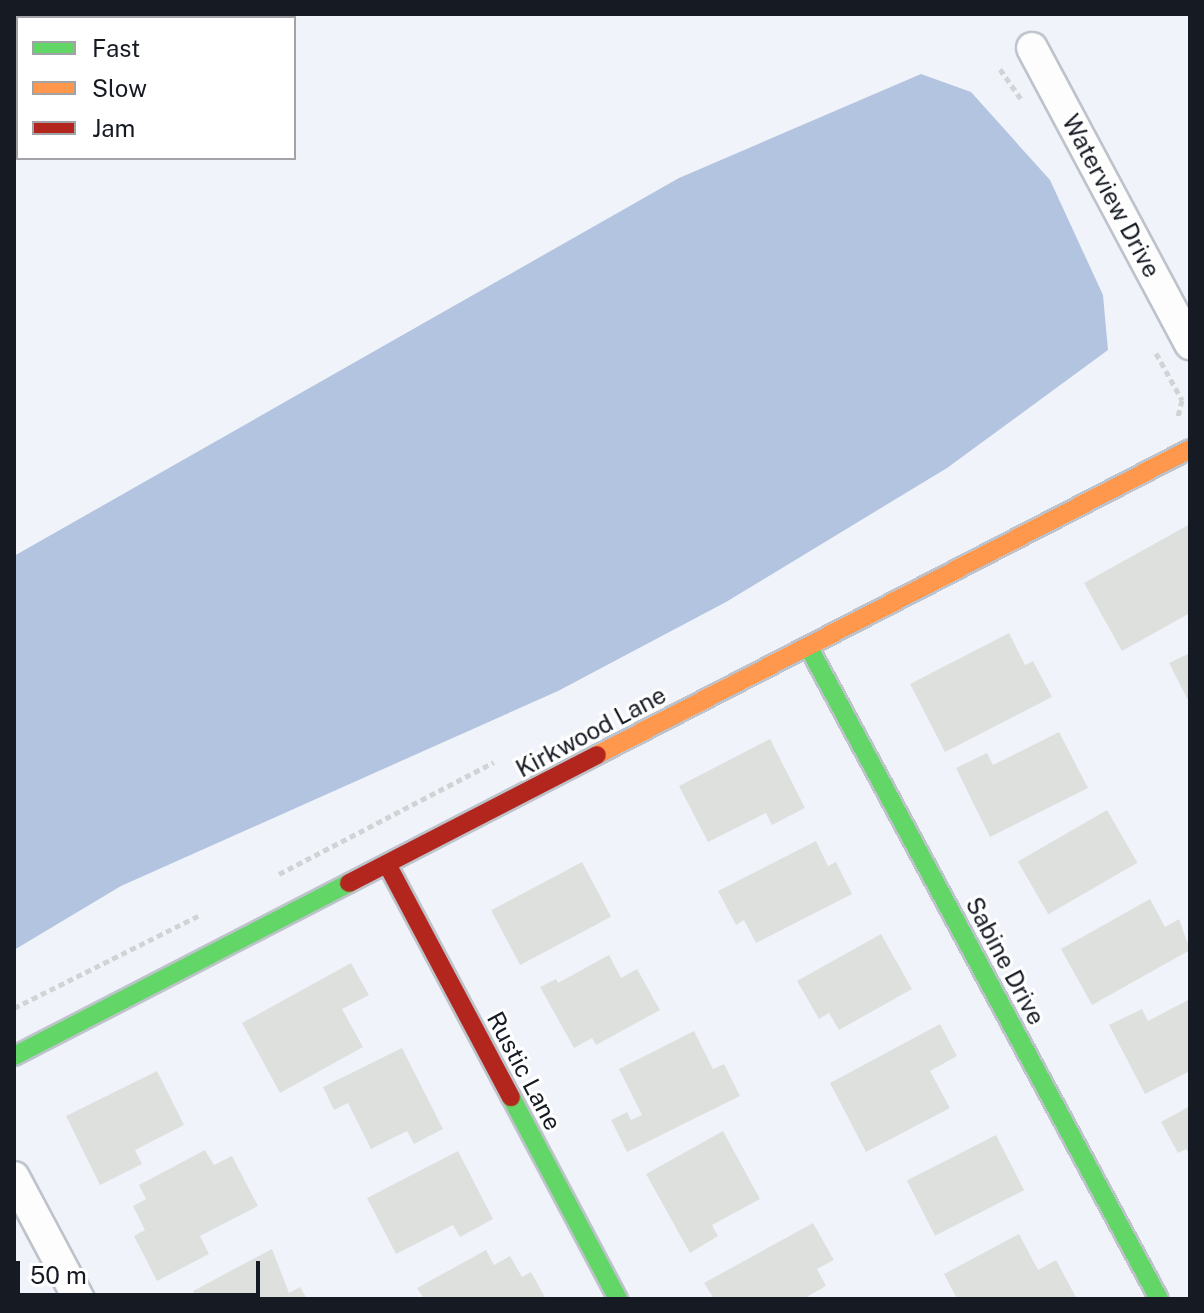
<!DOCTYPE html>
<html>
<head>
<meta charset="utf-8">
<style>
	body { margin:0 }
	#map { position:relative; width:1204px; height:1313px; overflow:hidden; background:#f0f4fa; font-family:"Public Sans",sans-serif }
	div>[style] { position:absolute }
	.water>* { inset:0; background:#b3c4e0 }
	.building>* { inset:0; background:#dee0dd; transform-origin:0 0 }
	.path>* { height:5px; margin-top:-2.5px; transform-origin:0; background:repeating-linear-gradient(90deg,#d1d3d5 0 6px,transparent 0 10px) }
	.roads { filter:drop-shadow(2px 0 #bec3cb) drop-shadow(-2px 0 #bec3cb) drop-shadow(0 2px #bec3cb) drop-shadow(0 -2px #bec3cb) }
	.street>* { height:30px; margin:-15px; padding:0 15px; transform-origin:15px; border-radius:15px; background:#fdfdfe }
	.fast>* { height:18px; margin:-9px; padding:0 9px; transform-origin:9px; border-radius:9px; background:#63d668 }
	.slow>* { height:18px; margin:-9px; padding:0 9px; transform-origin:9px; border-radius:9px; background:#ff974d }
	.jam>* { height:18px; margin:-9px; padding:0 9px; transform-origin:9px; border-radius:9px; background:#b3261e }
	span { translate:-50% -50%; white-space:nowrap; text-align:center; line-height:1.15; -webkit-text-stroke:6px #fff; paint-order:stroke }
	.street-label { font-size:24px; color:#151a23 }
	.frame { position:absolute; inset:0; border:16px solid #151a23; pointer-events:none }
	.legend { position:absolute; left:16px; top:16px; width:280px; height:144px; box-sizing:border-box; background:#fff; border:2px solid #a1a3a7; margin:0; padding:10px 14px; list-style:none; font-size:24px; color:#151a23 }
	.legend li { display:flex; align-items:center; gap:16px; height:40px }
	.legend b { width:40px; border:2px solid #a1a3a7 }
	.scale { position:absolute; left:16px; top:1261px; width:244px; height:36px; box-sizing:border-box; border:4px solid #151a23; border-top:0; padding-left:10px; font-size:24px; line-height:28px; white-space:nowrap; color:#151a23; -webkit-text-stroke:6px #fff; paint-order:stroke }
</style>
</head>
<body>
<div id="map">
	<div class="water">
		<div style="clip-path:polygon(921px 74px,971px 92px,1050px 180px,1103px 295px,1108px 350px,947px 468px,726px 602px,558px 691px,121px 886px,14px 950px,14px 556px,679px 178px)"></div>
	</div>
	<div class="building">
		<div style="clip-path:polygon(1190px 524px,1190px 613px,1122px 651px,1084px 583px)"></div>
		<div style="clip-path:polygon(1009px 633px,1025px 665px,1033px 661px,1052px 697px,945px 752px,910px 684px)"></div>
		<div style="clip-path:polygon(1190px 653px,1190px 704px,1169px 663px)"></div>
		<div style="clip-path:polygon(1059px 732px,1088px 788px,990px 837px,956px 768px,987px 753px,993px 765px)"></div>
		<div style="clip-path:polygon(770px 739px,805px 808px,772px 825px,766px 813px,708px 842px,679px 786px)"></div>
		<div style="left:1107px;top:810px;width:61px;height:103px;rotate:60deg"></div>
		<div style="clip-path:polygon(816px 841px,828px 866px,836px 862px,852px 894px,756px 943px,744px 920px,736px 925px,718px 891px)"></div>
		<div style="left:582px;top:862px;width:62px;height:103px;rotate:62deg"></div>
		<div style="clip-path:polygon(1150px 899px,1165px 927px,1179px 919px,1190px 950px,1092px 1005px,1061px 949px)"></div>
		<div style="clip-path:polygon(881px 934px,912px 989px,839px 1030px,829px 1013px,819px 1019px,797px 981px)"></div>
		<div style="clip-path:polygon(609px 955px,621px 978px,637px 969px,660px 1010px,596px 1045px,592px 1038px,574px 1048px,540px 987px,556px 979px,558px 983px)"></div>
		<div style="clip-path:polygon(351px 963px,369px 995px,342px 1009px,363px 1047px,280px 1093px,242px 1023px)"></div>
		<div style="clip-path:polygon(1190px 999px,1190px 1071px,1145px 1094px,1109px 1025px,1142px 1009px,1148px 1021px)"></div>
		<div style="clip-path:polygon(940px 1024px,957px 1056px,930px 1071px,950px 1108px,866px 1152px,830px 1083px)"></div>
		<div style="clip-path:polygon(694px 1031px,713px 1069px,724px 1064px,740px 1096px,627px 1152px,611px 1120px,627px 1112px,631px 1120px,642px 1115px,619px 1069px)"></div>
		<div style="clip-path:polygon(402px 1048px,443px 1129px,414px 1144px,407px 1131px,371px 1149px,348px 1103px,334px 1110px,323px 1087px)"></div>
		<div style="clip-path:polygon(157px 1071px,184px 1125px,135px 1150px,142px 1164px,100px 1185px,66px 1116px)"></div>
		<div style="clip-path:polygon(1190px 1106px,1190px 1156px,1186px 1149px,1178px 1153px,1161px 1122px)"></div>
		<div style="clip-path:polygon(723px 1131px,760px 1199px,712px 1225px,718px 1236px,690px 1253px,646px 1174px)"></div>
		<div style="left:996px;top:1135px;width:62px;height:100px;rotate:63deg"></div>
		<div style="clip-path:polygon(205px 1150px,214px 1165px,232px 1156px,258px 1206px,200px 1236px,209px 1254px,157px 1281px,134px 1236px,145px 1230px,133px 1206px,146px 1199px,139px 1185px)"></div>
		<div style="clip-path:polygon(458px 1151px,493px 1219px,460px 1237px,453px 1225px,396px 1254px,367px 1198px)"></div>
		<div style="clip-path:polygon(813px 1223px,834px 1260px,817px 1269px,826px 1286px,803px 1299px,714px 1299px,704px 1283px)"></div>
		<div style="clip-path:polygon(1019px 1234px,1038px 1270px,1056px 1260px,1077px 1299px,957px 1299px,944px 1274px)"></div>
		<div style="clip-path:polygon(272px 1249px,289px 1293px,300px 1287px,307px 1299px,198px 1299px,193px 1291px)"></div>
		<div style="clip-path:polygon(486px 1250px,494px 1265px,510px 1256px,522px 1277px,531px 1272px,546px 1299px,424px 1299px,417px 1288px)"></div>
	</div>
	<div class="path">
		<div style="left:1000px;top:69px;width:39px;rotate:55deg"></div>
		<div style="left:1156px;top:353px;width:54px;rotate:61deg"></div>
		<div style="left:1182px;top:400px;width:16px;rotate:104deg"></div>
		<div style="left:279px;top:874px;width:242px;rotate:-27.5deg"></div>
		<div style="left:14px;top:1008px;width:208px;rotate:-26.6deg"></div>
	</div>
	<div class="roads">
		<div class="street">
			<div style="left:1032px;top:48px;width:336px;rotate:61.9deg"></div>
			<div style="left:14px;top:1177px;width:138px;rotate:62deg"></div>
		</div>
		<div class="fast">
			<div style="left:808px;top:646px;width:741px;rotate:61.74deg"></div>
			<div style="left:14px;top:1056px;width:377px;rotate:-27.3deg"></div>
			<div style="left:511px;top:1097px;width:229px;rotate:62.1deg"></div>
		</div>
		<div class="slow">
			<div style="left:597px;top:755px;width:667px;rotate:-27.29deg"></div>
		</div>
		<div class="jam">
			<div style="left:388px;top:866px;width:262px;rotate:62deg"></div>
			<div style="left:349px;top:883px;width:279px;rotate:-27.3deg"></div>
		</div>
	</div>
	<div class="street-label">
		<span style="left:1111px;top:196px;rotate:62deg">Waterview Drive</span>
		<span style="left:591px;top:732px;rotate:-28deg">Kirkwood Lane</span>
		<span style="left:1005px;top:961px;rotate:62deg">Sabine Drive</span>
		<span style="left:524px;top:1071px;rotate:62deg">Rustic Lane</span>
	</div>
	<div class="frame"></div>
	<ul class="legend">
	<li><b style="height:10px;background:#63d668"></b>Fast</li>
	<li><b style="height:10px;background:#ff974d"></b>Slow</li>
	<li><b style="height:10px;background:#b3261e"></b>Jam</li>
	</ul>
	<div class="scale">50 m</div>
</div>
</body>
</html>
